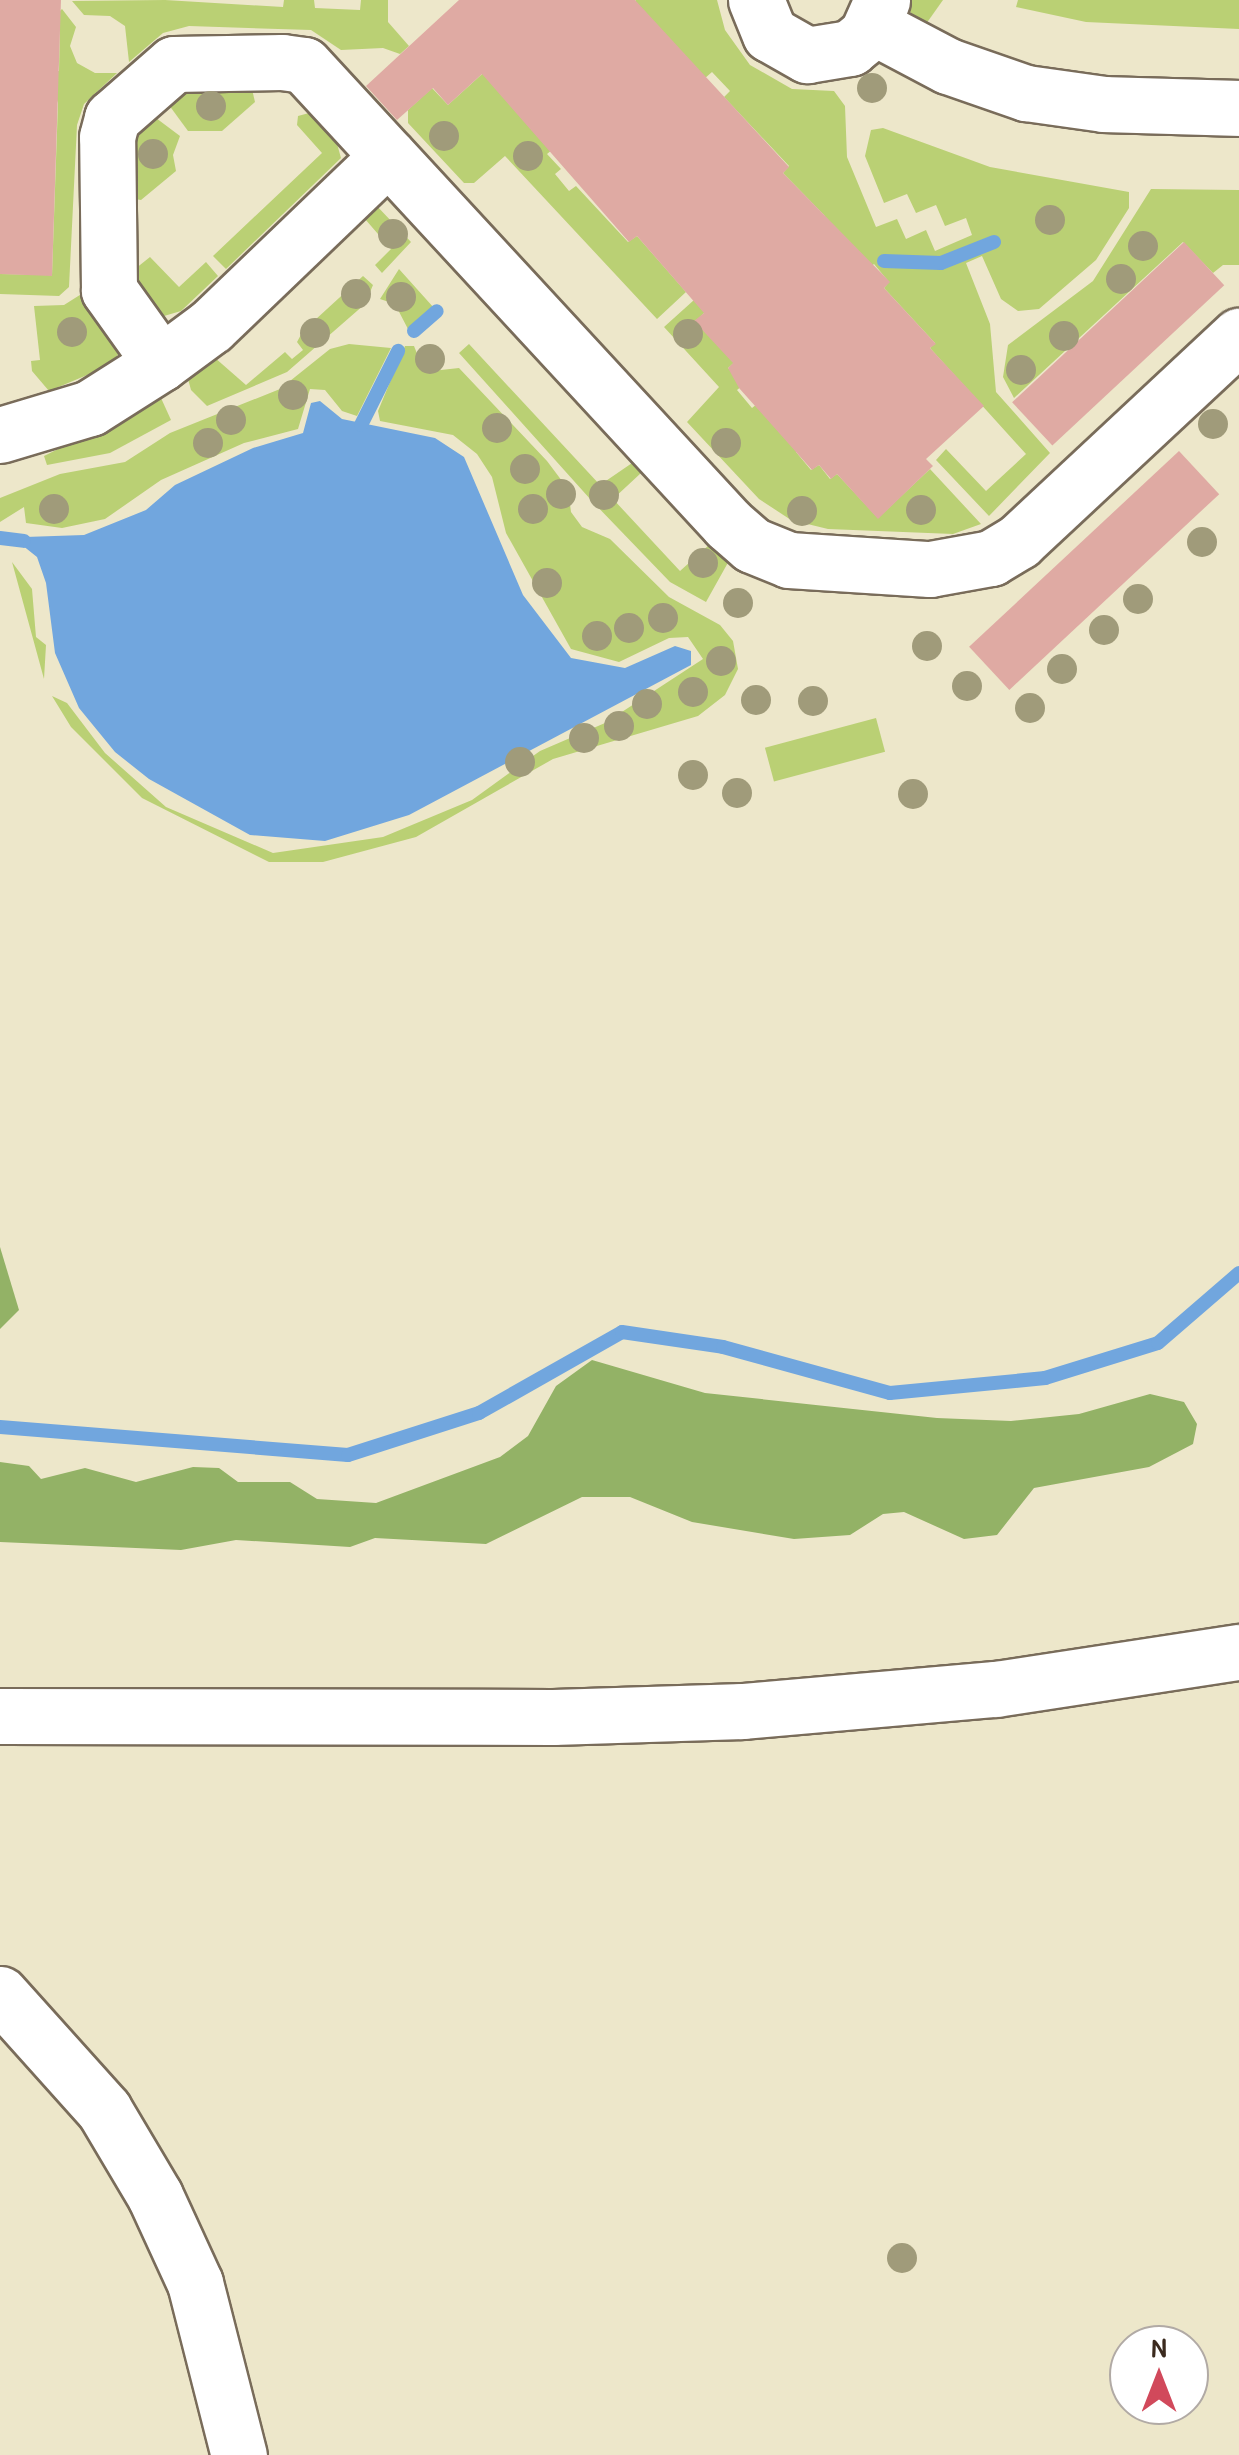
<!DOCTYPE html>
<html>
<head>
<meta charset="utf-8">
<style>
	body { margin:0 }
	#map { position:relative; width:1239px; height:2455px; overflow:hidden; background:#ede7ca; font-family:"Patrick Hand",sans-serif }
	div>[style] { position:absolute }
	.green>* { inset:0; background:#bad074; transform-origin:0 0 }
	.forest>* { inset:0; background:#93b266 }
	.water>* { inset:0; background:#71a6de }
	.stream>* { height:14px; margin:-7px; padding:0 7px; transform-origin:7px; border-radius:7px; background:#71a6de }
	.building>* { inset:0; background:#dfaaa3; transform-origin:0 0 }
	.roads { filter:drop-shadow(2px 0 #796c5a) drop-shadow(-2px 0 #796c5a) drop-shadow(0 2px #796c5a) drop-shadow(0 -2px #796c5a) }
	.minor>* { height:55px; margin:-27.5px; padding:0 27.5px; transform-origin:27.5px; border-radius:27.5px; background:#fff }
	.highway>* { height:55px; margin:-27.5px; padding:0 27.5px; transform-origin:27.5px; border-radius:27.5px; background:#fff }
	.trees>* { width:30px; height:30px; margin:-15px; border-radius:50%; background:#a09b7a }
	span { translate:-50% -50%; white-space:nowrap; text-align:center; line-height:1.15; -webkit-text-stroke:8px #fff; paint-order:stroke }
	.north { position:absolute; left:1109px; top:2325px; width:100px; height:100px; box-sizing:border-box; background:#fff; border:2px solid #b1aaa5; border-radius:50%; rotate:0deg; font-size:28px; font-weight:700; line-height:40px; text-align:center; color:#3b2a1e }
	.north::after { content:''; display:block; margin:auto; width:35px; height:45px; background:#d1495b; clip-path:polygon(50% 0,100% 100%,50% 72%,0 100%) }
</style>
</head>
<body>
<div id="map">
	<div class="green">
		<div style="clip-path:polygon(165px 0,283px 7px,284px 0,314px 0,315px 8px,360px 10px,361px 0,388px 0,388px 22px,409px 46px,400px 54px,383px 48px,341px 50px,311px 30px,189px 26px,163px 33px,129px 62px,125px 26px,110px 16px,84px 15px,72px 1px)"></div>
		<div style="clip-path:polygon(636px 0,717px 0,725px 30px,750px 65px,792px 89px,834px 91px,845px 106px,847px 157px,876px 227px,897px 219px,906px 239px,926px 230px,935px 251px,972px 235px,966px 218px,945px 226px,936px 205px,916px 213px,907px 194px,884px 203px,865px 156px,871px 130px,883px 128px,990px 167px,1129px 192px,1129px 208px,1096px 260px,1039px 309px,1018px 311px,1001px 299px,982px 256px,966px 263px,990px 324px,996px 392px,1050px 453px,989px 516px,936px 460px,946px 449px,986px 491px,1026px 454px,930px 348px,935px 343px,884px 288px,889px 282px,874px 264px,859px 277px,824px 215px,783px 173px,789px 166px,724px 97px,730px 91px,712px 72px,704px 79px,629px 7px)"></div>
		<div style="clip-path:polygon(904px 0,943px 0,926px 24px,915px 21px)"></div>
		<div style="clip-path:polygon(1018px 0,1239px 0,1239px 29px,1086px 22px,1016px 7px)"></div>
		<div style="clip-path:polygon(62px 9px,76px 27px,70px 46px,77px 63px,95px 73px,117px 73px,84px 104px,77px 125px,69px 287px,59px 296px,0 294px,0 274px,52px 275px,58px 103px,48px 71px,59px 71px,60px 27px,50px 20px)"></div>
		<div style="clip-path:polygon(492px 65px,553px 149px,547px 154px,561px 169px,555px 174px,569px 191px,576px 186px,628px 242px,637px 236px,686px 292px,657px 319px,505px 156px,474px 183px,464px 183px,408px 123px,408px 110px,432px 88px,448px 105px)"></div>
		<div style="clip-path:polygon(185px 85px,251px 85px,255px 102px,222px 131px,188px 131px,166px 101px)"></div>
		<div style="clip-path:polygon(309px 113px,336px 140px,341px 158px,226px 269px,213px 256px,322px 153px,297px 125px,298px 116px)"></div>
		<div style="clip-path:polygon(152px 115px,180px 136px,173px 155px,176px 171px,141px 200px,135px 199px,130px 140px)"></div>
		<div style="clip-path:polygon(1151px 189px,1239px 190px,1239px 265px,1223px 265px,1213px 273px,1183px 242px,1014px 398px,1003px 377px,1008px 345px,1093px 281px)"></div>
		<div style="clip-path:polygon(375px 204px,411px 242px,382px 273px,375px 265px,391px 249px,365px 219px)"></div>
		<div style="clip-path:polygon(150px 257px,179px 287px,206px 262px,218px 276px,181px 311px,164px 316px,130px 273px)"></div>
		<div style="clip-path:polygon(399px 269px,434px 308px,409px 331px,395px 304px,380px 299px)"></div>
		<div style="clip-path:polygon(363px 276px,373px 285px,365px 304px,287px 372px,207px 406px,191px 390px,188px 379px,214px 357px,246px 385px,285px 352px,292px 359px,303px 350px,297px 342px,303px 331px)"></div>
		<div style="clip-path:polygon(83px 293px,119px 353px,111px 365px,49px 391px,32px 371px,31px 361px,40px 360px,34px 306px,64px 305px)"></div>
		<div style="clip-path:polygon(694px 300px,705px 312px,695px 322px,736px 361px,728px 368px,743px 385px,737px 390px,752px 408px,762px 400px,803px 445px,796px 452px,811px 470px,819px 465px,830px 479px,837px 474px,878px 518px,930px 469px,981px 524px,953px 534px,828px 529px,791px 520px,759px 499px,687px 422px,719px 387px,664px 327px)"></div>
		<div style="clip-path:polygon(349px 344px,391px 348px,357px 416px,342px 411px,325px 390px,310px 389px,298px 429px,244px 443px,161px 480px,105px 519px,62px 528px,26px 523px,24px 507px,0 522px,0 498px,60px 474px,125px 462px,170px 433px,280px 389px,330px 349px)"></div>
		<div style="clip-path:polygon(469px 344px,600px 485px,635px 461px,641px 473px,613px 499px,680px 571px,709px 545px,730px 559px,706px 602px,670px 582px,591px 500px,459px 353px)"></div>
		<div style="clip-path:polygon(405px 346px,414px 346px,422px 366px,432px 371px,459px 368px,547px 461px,568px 489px,571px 512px,582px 527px,610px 539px,669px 597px,720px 625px,733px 641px,738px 669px,725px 695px,698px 716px,553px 759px,416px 837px,323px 862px,269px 862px,142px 798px,71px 727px,52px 696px,67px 703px,105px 753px,166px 807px,273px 853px,383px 837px,472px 800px,540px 751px,605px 723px,703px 659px,688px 637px,669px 638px,619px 662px,571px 649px,506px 533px,492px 477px,477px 454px,453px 435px,380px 421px,378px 411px)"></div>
		<div style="clip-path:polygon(161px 398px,171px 420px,110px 453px,47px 465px,44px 456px)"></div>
		<div style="clip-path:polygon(12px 562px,32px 589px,36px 637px,46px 645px,44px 679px)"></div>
		<div style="left:876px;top:718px;width:35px;height:115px;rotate:75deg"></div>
	</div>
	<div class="forest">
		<div style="clip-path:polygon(0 1247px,19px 1310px,0 1329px)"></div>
		<div style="clip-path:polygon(592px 1360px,705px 1393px,937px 1418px,1011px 1421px,1079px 1414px,1150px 1394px,1184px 1402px,1197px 1424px,1193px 1444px,1149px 1467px,1034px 1488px,997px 1535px,964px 1539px,904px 1512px,883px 1514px,850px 1535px,794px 1539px,692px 1522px,630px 1497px,582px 1497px,486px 1544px,375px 1538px,350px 1547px,236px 1540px,181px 1550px,0 1542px,0 1462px,29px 1466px,41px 1479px,85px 1468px,136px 1482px,193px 1467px,219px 1468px,238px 1482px,290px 1482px,317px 1499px,376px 1503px,500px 1457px,528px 1436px,556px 1386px)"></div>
	</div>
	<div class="water">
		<div style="clip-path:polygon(320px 401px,342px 419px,435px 438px,464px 457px,523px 595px,571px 658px,625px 668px,675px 646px,691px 651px,691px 665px,409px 815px,325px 841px,250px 835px,149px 779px,115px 752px,79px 708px,55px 653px,46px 583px,37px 557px,22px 545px,25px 537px,84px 535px,146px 510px,175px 485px,253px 448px,303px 433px,311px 403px)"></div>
	</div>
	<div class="stream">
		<div style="left:884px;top:261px;width:57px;rotate:2deg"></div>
		<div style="left:941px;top:263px;width:57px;rotate:-21.6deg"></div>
		<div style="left:414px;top:331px;width:30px;rotate:-41deg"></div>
		<div style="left:361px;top:425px;width:83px;rotate:-63.4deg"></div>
		<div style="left:0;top:538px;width:24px;rotate:7deg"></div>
		<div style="left:0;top:1427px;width:349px;rotate:4.6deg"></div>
		<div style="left:348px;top:1455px;width:138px;rotate:-17.8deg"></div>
		<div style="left:479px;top:1413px;width:164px;rotate:-29.5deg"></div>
		<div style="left:622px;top:1332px;width:102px;rotate:8.4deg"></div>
		<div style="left:723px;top:1347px;width:173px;rotate:15.4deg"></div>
		<div style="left:890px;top:1393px;width:156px;rotate:-5.5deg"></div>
		<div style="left:1045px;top:1378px;width:118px;rotate:-17.2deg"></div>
		<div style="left:1158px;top:1343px;width:107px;rotate:-40.8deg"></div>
	</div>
	<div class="building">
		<div style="clip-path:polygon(0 0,61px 0,52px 276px,0 274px)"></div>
		<div style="clip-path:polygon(459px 0,635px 0,789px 167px,783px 173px,890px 282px,884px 288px,936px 344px,930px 348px,984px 406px,926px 459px,933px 466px,878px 519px,837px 474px,831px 479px,819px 465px,812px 470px,739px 388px,728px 368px,733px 363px,694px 321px,704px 313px,637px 236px,629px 242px,482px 74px,448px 105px,433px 88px,397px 120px,366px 86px)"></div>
		<div style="left:1184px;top:242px;width:59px;height:235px;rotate:47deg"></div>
		<div style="left:1179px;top:451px;width:59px;height:287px;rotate:47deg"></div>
	</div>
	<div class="roads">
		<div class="minor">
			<div style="left:756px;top:0;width:37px;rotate:68deg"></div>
			<div style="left:770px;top:34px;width:43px;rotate:29.6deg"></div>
			<div style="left:807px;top:55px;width:44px;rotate:-9.2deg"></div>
			<div style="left:850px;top:48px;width:22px;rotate:-39deg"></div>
			<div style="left:867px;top:34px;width:37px;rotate:-66deg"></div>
			<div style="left:872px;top:26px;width:86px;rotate:27.8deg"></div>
			<div style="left:948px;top:66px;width:83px;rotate:19.1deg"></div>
			<div style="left:1026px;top:93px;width:79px;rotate:8deg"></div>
			<div style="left:1104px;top:104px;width:135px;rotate:1.7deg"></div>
			<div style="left:161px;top:363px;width:90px;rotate:-125.5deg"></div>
			<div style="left:109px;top:290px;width:153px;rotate:-90.7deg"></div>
			<div style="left:107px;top:137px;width:20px;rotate:-75deg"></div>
			<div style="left:112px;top:118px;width:82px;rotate:-41.1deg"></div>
			<div style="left:174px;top:64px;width:108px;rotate:-1.1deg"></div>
			<div style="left:282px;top:62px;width:22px;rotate:8deg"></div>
			<div style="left:304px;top:65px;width:124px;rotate:47.3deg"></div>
			<div style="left:0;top:435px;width:94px;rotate:-16.7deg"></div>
			<div style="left:90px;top:408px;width:84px;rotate:-32.4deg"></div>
			<div style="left:161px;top:363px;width:62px;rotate:-36.5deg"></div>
			<div style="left:211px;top:326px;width:245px;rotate:-43.8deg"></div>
			<div style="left:388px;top:156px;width:501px;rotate:47.26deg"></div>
			<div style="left:728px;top:524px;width:32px;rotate:41deg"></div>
			<div style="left:752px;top:545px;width:40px;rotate:22deg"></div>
			<div style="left:789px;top:560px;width:141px;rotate:3.7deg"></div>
			<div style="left:930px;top:569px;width:62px;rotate:-10.2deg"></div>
			<div style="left:991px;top:558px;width:33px;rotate:-31deg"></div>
			<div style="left:1019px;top:541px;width:301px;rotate:-43deg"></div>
		</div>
		<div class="highway">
			<div style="left:0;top:1716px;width:553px;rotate:0.1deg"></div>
			<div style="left:553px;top:1717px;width:190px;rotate:-1.8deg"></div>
			<div style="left:743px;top:1711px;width:254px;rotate:-5deg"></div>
			<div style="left:996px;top:1689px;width:246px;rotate:-8.7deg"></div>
			<div style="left:0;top:1994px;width:156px;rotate:48.1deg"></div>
			<div style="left:104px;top:2110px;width:100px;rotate:59.3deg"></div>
			<div style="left:155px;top:2196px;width:96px;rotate:65.3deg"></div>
			<div style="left:195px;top:2283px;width:178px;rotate:75.7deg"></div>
		</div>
	</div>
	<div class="trees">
		<div style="left:872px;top:88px"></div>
		<div style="left:211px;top:106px"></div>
		<div style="left:444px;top:136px"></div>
		<div style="left:153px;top:154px"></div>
		<div style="left:528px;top:156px"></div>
		<div style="left:1050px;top:220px"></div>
		<div style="left:393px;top:234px"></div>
		<div style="left:1143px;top:246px"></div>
		<div style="left:1121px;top:279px"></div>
		<div style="left:356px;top:294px"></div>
		<div style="left:401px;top:297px"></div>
		<div style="left:72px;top:332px"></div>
		<div style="left:315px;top:333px"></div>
		<div style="left:688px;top:334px"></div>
		<div style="left:1064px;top:336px"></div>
		<div style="left:430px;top:359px"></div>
		<div style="left:1021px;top:370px"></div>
		<div style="left:293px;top:395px"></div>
		<div style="left:231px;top:420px"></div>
		<div style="left:1213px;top:424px"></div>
		<div style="left:497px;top:428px"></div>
		<div style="left:208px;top:443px"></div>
		<div style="left:726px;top:443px"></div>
		<div style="left:525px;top:469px"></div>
		<div style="left:561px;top:494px"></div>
		<div style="left:604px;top:495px"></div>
		<div style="left:54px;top:509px"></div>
		<div style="left:533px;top:509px"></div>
		<div style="left:921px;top:510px"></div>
		<div style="left:802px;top:511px"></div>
		<div style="left:1202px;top:542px"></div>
		<div style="left:703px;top:563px"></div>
		<div style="left:547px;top:583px"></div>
		<div style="left:1138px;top:599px"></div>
		<div style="left:738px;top:603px"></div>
		<div style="left:663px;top:618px"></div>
		<div style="left:629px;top:628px"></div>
		<div style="left:1104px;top:630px"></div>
		<div style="left:597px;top:636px"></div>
		<div style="left:927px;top:646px"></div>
		<div style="left:721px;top:661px"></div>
		<div style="left:1062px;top:669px"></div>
		<div style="left:967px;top:686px"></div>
		<div style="left:693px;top:692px"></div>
		<div style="left:756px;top:700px"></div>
		<div style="left:813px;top:701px"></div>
		<div style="left:647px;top:704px"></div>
		<div style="left:1030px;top:708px"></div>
		<div style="left:619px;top:726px"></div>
		<div style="left:584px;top:738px"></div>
		<div style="left:520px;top:762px"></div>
		<div style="left:693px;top:775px"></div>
		<div style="left:737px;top:793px"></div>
		<div style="left:913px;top:794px"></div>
		<div style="left:902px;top:2258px"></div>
	</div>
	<div class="north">N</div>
</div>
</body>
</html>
